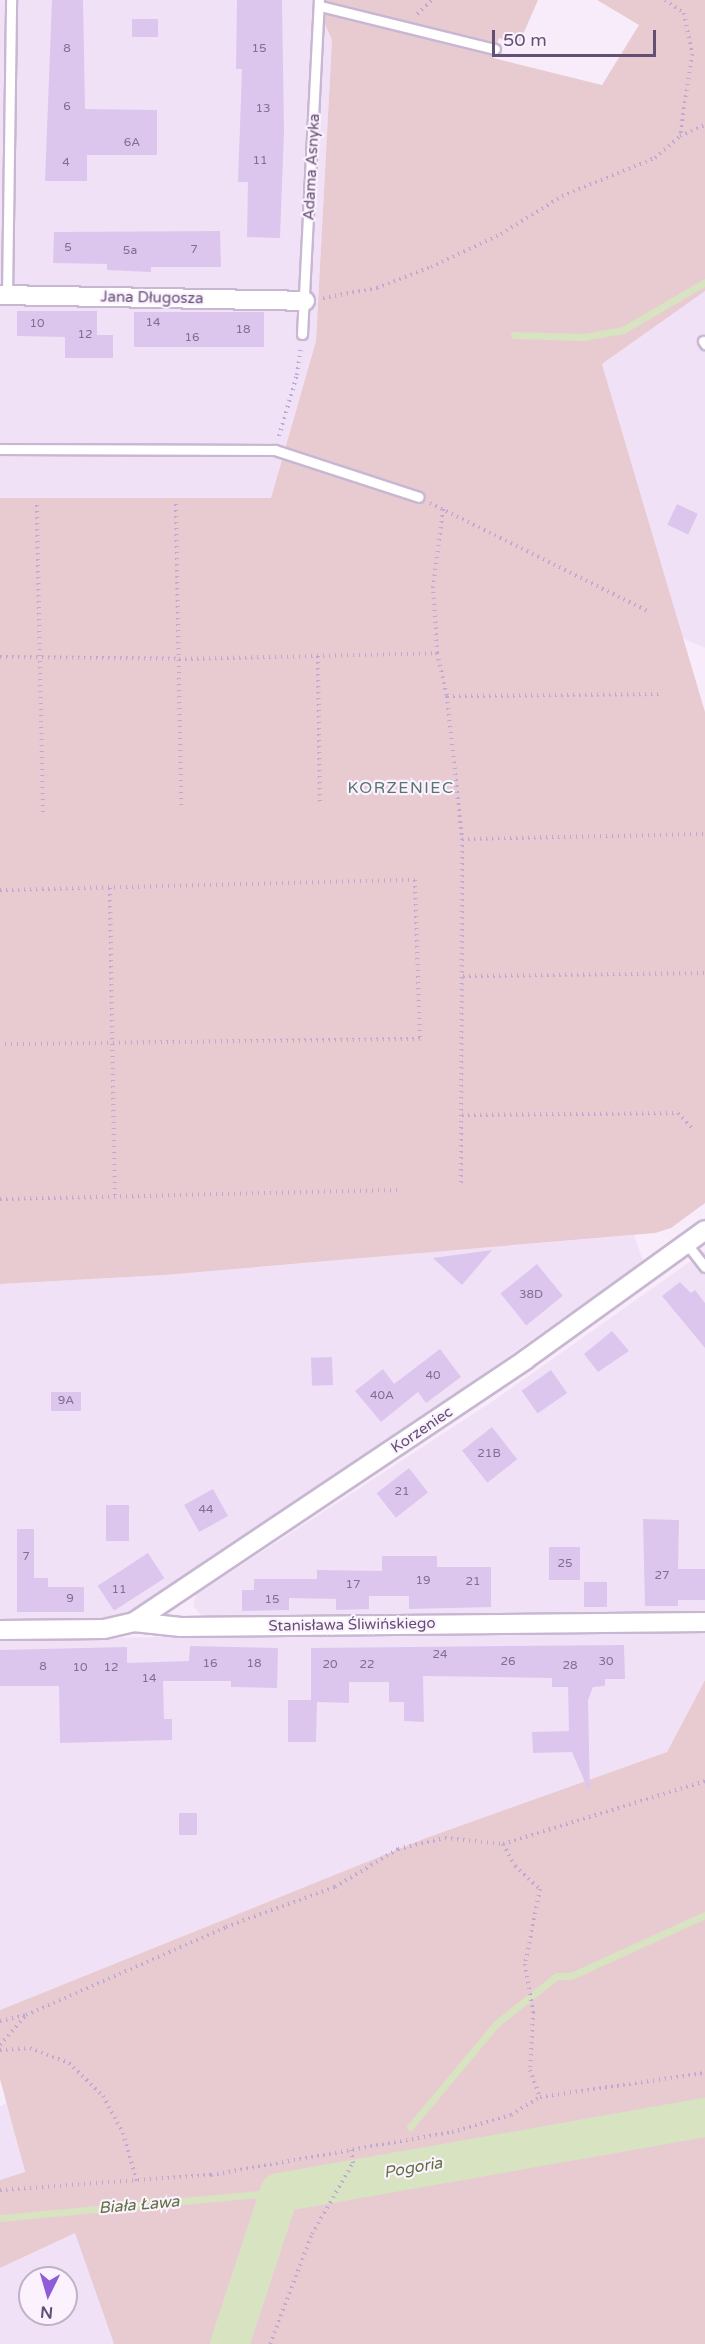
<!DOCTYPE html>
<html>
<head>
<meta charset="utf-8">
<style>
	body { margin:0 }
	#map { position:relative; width:705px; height:2344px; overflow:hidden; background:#f8ecfb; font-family:"Varela Round",sans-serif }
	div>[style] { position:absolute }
	.residential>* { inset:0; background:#f1e1f7 }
	.green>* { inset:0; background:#e8cbd1 }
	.stream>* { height:7px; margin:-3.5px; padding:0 3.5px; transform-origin:3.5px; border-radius:3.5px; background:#d8e3c1 }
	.river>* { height:39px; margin:-19.5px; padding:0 19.5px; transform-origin:19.5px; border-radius:19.5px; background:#d8e3c1 }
	.building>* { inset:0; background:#ddc6ee; transform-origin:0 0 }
	.path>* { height:4px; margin-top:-2px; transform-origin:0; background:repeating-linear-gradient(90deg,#c1a8d3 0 1.5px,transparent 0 6px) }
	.roads { filter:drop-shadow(2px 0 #c8b7d2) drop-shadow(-2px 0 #c8b7d2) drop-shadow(0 2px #c8b7d2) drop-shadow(0 -2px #c8b7d2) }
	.lane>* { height:9px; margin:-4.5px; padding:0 4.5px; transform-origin:4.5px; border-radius:4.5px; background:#fff }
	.street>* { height:18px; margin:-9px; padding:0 9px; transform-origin:9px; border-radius:9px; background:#fff }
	span { translate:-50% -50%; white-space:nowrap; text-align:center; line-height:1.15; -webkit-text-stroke:4.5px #fbf2fe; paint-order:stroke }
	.number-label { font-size:12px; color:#826e92 }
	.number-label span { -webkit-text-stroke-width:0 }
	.street-label { font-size:15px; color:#645074 }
	.neighbourhood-label { font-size:16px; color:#567570; letter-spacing:1.5px }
	.water-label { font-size:16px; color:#607141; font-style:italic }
	.north { position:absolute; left:18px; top:2266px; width:60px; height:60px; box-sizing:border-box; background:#fbf2fe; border:2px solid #bfb1c7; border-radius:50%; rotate:185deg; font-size:16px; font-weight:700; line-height:24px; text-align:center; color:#645074 }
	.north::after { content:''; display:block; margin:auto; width:21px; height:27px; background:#8f5dd8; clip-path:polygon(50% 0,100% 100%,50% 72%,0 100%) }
	.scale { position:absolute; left:492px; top:30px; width:164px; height:27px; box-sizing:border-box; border:3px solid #645074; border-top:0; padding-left:8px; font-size:18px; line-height:21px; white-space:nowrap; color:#645074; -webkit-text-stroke:4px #fbf2fe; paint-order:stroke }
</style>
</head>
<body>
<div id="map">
	<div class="residential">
		<div style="clip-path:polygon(0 0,314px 0,332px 40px,316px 341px,271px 498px,0 498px)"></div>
		<div style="clip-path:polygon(705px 291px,705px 648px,683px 638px,602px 364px)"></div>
		<div style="clip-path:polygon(634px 1235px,643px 1261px,365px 1458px,141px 1607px,107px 1618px,0 1619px,0 1284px,165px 1275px)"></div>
		<div style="clip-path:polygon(705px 1251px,705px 1680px,667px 1752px,426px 1838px,0 2010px,0 1640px,212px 1636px,212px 1618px,202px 1616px,193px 1606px,196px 1595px,496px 1399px)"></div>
		<div style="clip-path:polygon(7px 2103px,25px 2173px,0 2180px,0 2106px)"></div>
		<div style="clip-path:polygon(evenodd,75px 2232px,114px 2344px,0 2344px,0 2268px,75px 2232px,30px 2278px,66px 2278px,66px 2314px,30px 2314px,30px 2278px)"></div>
	</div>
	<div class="green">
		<div style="clip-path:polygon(314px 0,538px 0,518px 46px,499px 38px,493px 58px,602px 85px,639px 25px,597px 0,705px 0,705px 291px,602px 364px,705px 712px,705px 1203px,671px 1228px,655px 1233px,165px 1275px,0 1284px,0 498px,271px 498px,316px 341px,332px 40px)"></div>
		<div style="clip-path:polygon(705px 1680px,705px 2344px,114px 2344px,75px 2233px,0 2268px,0 2180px,25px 2172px,0 2079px,0 2010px,426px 1838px,667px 1752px)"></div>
	</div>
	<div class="stream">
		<div style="left:514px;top:335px;width:69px;rotate:1.7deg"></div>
		<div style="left:583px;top:337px;width:41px;rotate:-9.9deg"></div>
		<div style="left:623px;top:330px;width:95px;rotate:-30.3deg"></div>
		<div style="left:410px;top:2127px;width:136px;rotate:-50.1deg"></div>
		<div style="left:497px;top:2023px;width:76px;rotate:-38.1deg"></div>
		<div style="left:557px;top:1976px;width:14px"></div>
		<div style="left:571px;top:1976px;width:147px;rotate:-24.5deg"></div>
		<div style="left:0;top:2218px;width:280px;rotate:-5.3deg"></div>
	</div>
	<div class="river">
		<div style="left:229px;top:2344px;width:160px;rotate:-71.8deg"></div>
		<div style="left:279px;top:2192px;width:433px;rotate:-10deg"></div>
	</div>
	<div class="building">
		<div style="clip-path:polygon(52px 0,83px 0,85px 109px,157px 110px,157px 155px,87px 155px,87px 181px,45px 181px)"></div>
		<div style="clip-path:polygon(237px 0,282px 0,284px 132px,280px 238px,247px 237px,248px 182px,238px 182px,242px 69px,236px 69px)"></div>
		<div style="left:132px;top:19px;width:26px;height:18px"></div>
		<div style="clip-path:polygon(220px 231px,221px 267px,151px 267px,151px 272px,107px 270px,107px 264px,53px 263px,54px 232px)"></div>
		<div style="clip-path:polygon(17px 311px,97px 311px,97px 335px,113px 335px,113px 358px,65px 358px,65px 337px,17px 336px)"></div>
		<div style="left:134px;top:312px;width:130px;height:35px"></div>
		<div style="left:677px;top:504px;width:23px;height:23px;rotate:25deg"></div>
		<div style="clip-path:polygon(492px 1250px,462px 1285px,433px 1258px)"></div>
		<div style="left:537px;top:1264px;width:41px;height:47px;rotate:51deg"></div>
		<div style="clip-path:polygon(680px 1282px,691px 1293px,695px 1290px,705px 1303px,705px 1348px,662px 1296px)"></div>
		<div style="clip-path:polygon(612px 1331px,629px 1351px,598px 1372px,584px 1354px)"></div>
		<div style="clip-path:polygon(440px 1349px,461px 1377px,426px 1403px,418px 1392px,381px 1422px,355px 1391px,383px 1369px,394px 1384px)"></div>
		<div style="left:332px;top:1357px;width:28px;height:21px;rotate:88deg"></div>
		<div style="left:551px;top:1370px;width:28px;height:36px;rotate:55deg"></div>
		<div style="left:51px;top:1392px;width:30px;height:19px"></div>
		<div style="left:492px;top:1427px;width:41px;height:38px;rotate:52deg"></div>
		<div style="left:409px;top:1468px;width:31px;height:41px;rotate:52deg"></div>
		<div style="left:213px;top:1489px;width:31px;height:33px;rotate:61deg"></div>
		<div style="left:106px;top:1505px;width:23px;height:36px"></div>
		<div style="clip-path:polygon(643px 1519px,679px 1520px,678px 1569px,705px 1569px,705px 1600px,678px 1600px,678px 1606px,645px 1606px)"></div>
		<div style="clip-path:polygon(17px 1529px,34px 1529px,34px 1578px,48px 1578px,48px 1587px,84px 1587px,84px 1612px,17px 1612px)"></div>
		<div style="left:580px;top:1547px;width:33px;height:31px;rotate:90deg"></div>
		<div style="left:148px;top:1553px;width:30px;height:60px;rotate:57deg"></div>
		<div style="clip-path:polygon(382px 1556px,437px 1556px,437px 1567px,491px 1567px,491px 1607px,409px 1609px,409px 1596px,369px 1596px,369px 1609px,336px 1610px,336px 1599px,289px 1598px,289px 1610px,242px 1611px,242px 1590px,254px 1590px,254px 1579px,317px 1579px,317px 1570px,382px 1571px)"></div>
		<div style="left:584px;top:1582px;width:23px;height:25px"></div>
		<div style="clip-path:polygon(624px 1645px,625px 1679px,605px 1679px,605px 1686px,593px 1687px,588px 1700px,590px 1794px,572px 1752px,533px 1753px,532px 1732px,569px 1731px,568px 1687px,552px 1687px,552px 1678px,423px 1676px,424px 1722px,404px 1721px,404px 1702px,389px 1702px,389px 1682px,349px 1682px,349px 1703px,317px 1702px,316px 1742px,288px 1742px,288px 1700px,311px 1700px,311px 1648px)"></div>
		<div style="clip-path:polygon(190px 1646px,278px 1648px,277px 1688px,231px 1687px,231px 1681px,163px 1681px,164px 1719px,172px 1719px,172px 1740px,60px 1743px,59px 1686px,0 1686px,0 1650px,127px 1647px,127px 1663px,189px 1661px)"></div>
		<div style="left:179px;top:1813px;width:18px;height:22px"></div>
	</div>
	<div class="path">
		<div style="left:665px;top:0;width:23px;rotate:34deg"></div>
		<div style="left:684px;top:13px;width:42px;rotate:79deg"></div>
		<div style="left:692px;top:54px;width:83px;rotate:98.3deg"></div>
		<div style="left:417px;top:14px;width:21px;rotate:-43deg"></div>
		<div style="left:323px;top:298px;width:55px;rotate:-10.5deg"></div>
		<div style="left:377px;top:288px;width:58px;rotate:-21.3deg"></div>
		<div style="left:431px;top:267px;width:77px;rotate:-25.2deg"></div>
		<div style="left:501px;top:234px;width:72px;rotate:-31.9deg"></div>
		<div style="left:562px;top:196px;width:100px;rotate:-22.2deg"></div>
		<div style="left:655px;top:158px;width:33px;rotate:-41deg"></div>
		<div style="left:680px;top:136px;width:27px;rotate:-24deg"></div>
		<div style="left:279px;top:436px;width:64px;rotate:-73.6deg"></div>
		<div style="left:297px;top:375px;width:28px;rotate:-82deg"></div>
		<div style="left:430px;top:503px;width:246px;rotate:26.4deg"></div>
		<div style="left:176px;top:504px;width:301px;rotate:89deg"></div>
		<div style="left:37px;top:505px;width:307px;rotate:88.9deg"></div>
		<div style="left:437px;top:653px;width:65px;rotate:-93.5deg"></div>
		<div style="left:433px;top:588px;width:80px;rotate:-82.8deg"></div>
		<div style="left:318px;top:656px;width:150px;rotate:89.2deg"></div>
		<div style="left:0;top:657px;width:179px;rotate:0.6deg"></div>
		<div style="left:179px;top:659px;width:258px;rotate:-1.3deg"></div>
		<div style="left:437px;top:653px;width:44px;rotate:76.9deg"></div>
		<div style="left:447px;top:696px;width:144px;rotate:84deg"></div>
		<div style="left:462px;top:839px;width:344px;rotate:90.2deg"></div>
		<div style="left:447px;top:696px;width:216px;rotate:-0.5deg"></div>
		<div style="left:462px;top:839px;width:243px;rotate:-1.2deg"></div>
		<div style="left:110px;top:888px;width:307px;rotate:89.1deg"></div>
		<div style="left:0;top:890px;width:415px;rotate:-1.4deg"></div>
		<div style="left:415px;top:880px;width:159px;rotate:88.2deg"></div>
		<div style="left:420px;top:1039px;width:420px;rotate:179.3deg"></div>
		<div style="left:463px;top:976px;width:242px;rotate:-0.7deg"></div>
		<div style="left:462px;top:1115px;width:216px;rotate:-0.5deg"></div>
		<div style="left:678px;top:1113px;width:21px;rotate:47deg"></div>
		<div style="left:0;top:1199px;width:401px;rotate:-1.3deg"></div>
		<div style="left:503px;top:1844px;width:25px;rotate:61deg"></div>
		<div style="left:515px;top:1866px;width:34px;rotate:43deg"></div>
		<div style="left:540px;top:1889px;width:76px;rotate:101.3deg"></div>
		<div style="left:525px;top:1964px;width:49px;rotate:80.5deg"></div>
		<div style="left:533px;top:2012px;width:58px;rotate:93deg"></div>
		<div style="left:530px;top:2070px;width:29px;rotate:70deg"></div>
		<div style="left:0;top:2021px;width:27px;rotate:-13deg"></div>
		<div style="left:26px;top:2015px;width:219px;rotate:-23.7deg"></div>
		<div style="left:226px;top:1927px;width:116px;rotate:-20.2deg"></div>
		<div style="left:335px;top:1887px;width:74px;rotate:-31.1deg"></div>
		<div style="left:398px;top:1849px;width:48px;rotate:-13.2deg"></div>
		<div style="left:445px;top:1838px;width:58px;rotate:5.9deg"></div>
		<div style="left:503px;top:1844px;width:212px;rotate:-17.3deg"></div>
		<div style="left:0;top:2045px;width:40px;rotate:-49deg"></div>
		<div style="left:0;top:2050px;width:30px;rotate:-4deg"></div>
		<div style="left:30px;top:2048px;width:42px;rotate:21deg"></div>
		<div style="left:69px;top:2063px;width:47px;rotate:44.1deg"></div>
		<div style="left:103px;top:2096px;width:42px;rotate:61.6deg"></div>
		<div style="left:123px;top:2133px;width:51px;rotate:74.1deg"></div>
		<div style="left:0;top:2190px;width:212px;rotate:-4.1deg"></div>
		<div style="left:211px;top:2175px;width:245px;rotate:-10.1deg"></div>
		<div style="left:452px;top:2132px;width:61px;rotate:-16.1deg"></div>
		<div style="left:511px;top:2115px;width:34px;rotate:-32deg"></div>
		<div style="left:540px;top:2097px;width:167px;rotate:-8.3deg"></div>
		<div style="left:270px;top:2344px;width:118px;rotate:-69.1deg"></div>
		<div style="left:312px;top:2234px;width:82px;rotate:-60deg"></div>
		<div style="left:353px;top:2163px;width:15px;rotate:-98deg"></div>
	</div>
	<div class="roads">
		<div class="lane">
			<div style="left:320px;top:6px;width:180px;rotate:13.8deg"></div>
			<div style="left:7px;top:295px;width:295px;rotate:-89.2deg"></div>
			<div style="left:302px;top:334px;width:334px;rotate:-87.1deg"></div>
			<div style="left:703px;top:341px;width:4px;rotate:56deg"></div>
			<div style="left:0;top:449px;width:275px;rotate:0.2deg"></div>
			<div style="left:275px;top:450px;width:151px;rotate:18.1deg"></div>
			<div style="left:687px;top:1244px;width:29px;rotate:52deg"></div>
		</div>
		<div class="street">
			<div style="left:0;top:295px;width:305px;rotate:1.1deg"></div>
			<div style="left:134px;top:1622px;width:471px;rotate:-33.8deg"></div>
			<div style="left:525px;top:1360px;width:222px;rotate:-35.8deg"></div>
			<div style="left:0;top:1630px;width:104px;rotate:-0.6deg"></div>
			<div style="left:104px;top:1629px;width:31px;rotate:-13deg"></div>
			<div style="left:134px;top:1622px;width:47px;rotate:6.1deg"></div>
			<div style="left:181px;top:1627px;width:524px;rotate:-0.55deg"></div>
		</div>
	</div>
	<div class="number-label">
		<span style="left:67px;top:49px">8</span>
		<span style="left:259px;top:49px">15</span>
		<span style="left:67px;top:107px">6</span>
		<span style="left:263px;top:109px">13</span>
		<span style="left:132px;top:143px">6A</span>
		<span style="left:260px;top:161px">11</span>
		<span style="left:66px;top:163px">4</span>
		<span style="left:68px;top:248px">5</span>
		<span style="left:194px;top:250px">7</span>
		<span style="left:130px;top:251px">5a</span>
		<span style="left:153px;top:323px">14</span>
		<span style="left:37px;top:324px">10</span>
		<span style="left:243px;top:330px">18</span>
		<span style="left:85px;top:335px">12</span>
		<span style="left:192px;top:338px">16</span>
		<span style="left:531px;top:1295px">38D</span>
		<span style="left:433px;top:1376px">40</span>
		<span style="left:382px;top:1396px">40A</span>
		<span style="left:66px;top:1401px">9A</span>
		<span style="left:489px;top:1454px">21B</span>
		<span style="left:402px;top:1492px">21</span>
		<span style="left:206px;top:1510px">44</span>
		<span style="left:26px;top:1557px">7</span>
		<span style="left:565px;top:1564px">25</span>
		<span style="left:662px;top:1576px">27</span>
		<span style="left:423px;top:1581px">19</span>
		<span style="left:473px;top:1582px">21</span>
		<span style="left:353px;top:1585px">17</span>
		<span style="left:119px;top:1590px">11</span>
		<span style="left:70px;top:1599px">9</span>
		<span style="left:272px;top:1600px">15</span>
		<span style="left:440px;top:1655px">24</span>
		<span style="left:508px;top:1662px">26</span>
		<span style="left:606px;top:1662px">30</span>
		<span style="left:210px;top:1664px">16</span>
		<span style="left:254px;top:1664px">18</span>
		<span style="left:330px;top:1665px">20</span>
		<span style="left:367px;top:1665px">22</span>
		<span style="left:570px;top:1666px">28</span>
		<span style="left:43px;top:1667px">8</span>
		<span style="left:80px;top:1668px">10</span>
		<span style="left:111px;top:1668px">12</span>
		<span style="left:149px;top:1679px">14</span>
	</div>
	<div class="street-label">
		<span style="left:312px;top:167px;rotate:-87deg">Adama Asnyka</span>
		<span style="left:152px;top:298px;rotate:1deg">Jana Długosza</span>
		<span style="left:422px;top:1430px;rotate:-34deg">Korzeniec</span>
		<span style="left:352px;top:1625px;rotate:-1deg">Stanisława Śliwińskiego</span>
	</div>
	<div class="neighbourhood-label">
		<span style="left:401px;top:788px">KORZENIEC</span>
	</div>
	<div class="water-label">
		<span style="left:413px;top:2168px;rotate:-10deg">Pogoria</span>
		<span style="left:139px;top:2205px;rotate:-5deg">Biała Ława</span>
	</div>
	<div class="north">N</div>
	<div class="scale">50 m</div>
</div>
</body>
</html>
